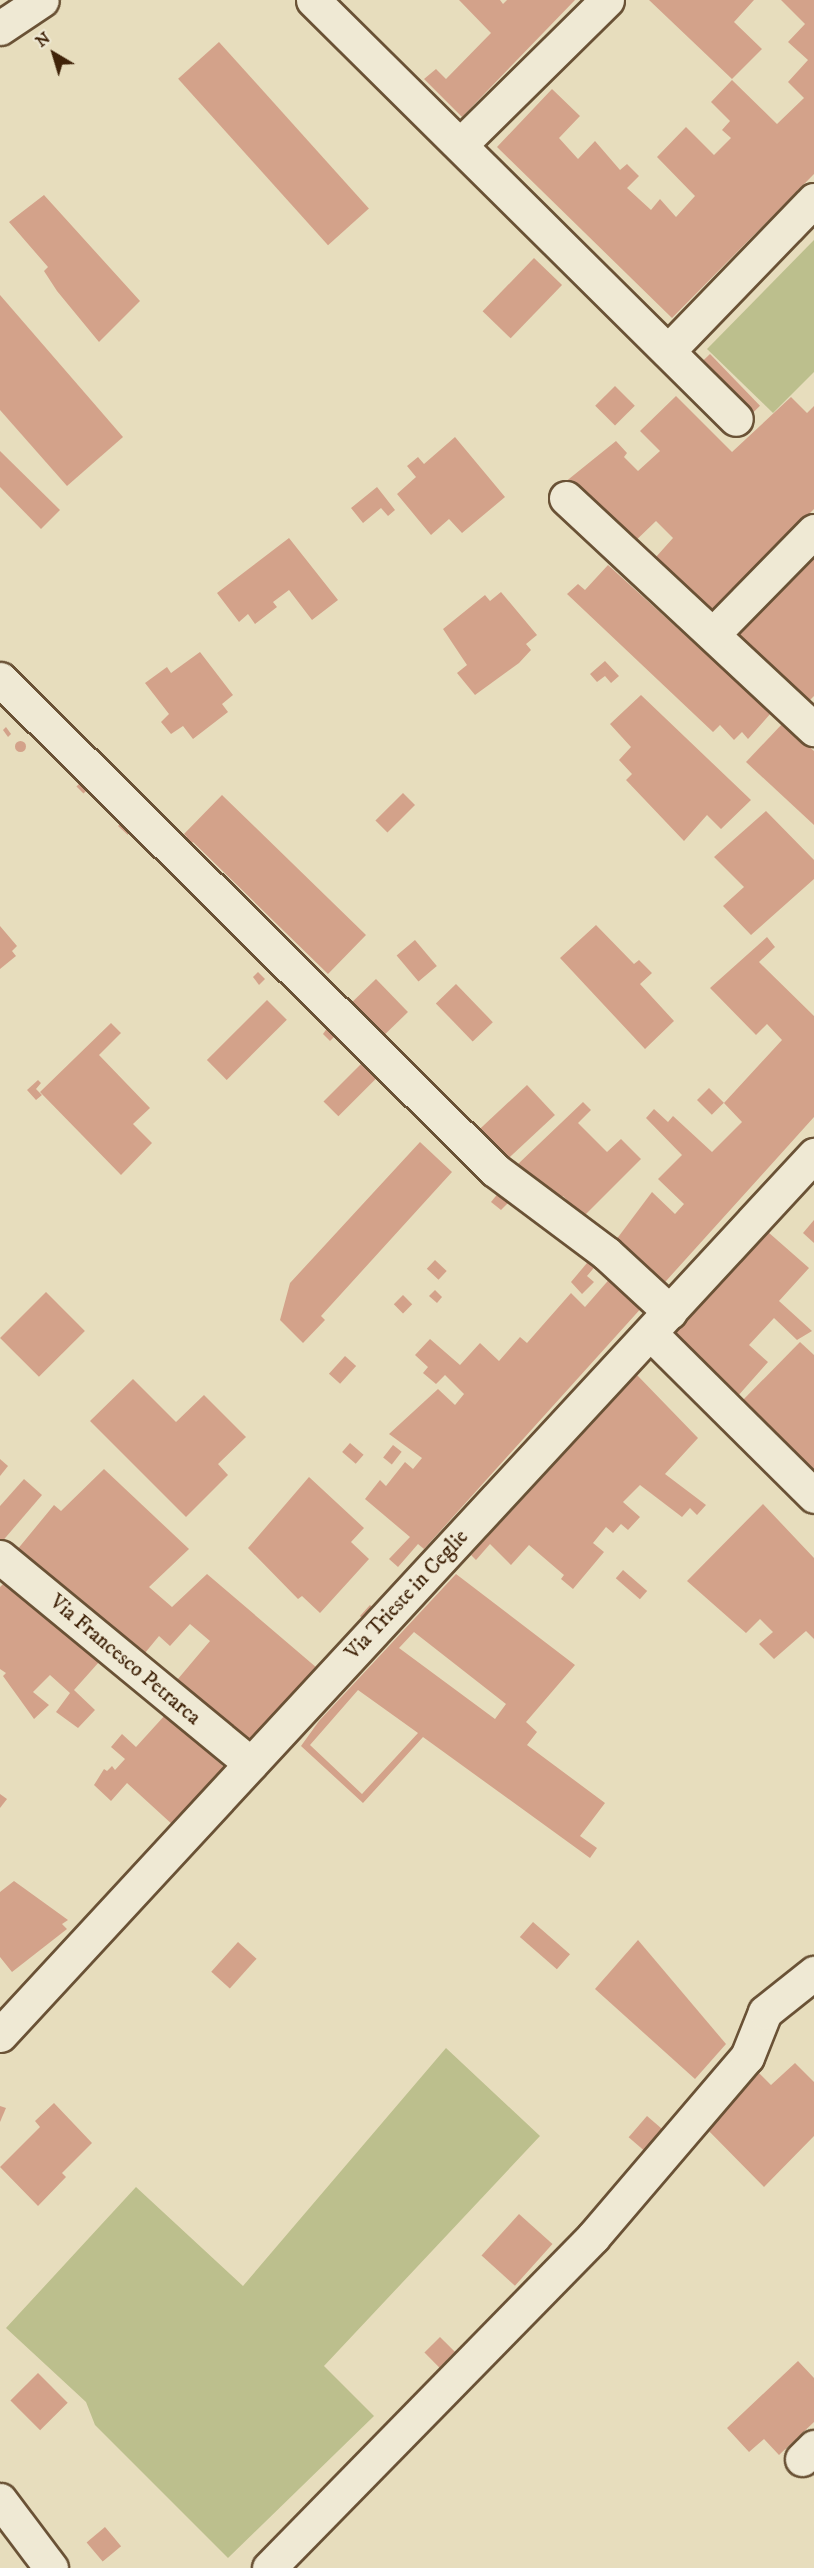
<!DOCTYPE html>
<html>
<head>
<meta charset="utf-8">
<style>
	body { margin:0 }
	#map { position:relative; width:814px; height:2568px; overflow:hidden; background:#e7ddbd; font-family:"IM FELL DW Pica",serif }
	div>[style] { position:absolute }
	.green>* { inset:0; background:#bcbf8d }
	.building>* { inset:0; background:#d3a28a; transform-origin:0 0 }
	.round { border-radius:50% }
	.roads { filter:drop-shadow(2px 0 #6a5236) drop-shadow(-2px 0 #6a5236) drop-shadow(0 2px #6a5236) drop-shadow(0 -2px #6a5236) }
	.minor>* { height:33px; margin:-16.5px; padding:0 16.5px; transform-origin:16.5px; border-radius:16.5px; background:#efe9d4 }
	span { translate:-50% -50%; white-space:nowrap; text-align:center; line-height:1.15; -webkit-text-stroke:4.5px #efe9d4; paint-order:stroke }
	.street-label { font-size:21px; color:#402309 }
	.north { position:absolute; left:24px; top:24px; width:60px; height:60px; -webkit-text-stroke:4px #efe9d4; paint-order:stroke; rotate:322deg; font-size:16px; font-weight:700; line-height:24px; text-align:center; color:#402309 }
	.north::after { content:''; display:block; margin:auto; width:21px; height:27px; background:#402309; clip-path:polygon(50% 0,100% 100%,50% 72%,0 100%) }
</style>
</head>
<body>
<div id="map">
	<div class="green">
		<div style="clip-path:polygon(814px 240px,814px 372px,773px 413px,707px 349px)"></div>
		<div style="clip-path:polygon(446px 2048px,540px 2136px,324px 2366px,374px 2416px,228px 2558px,95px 2425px,86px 2402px,6px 2328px,136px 2187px,243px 2286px)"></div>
	</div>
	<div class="building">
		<div style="clip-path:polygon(459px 0,500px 0,503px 4px,507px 0,575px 0,462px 117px,424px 79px,436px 69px,446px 79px,491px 33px)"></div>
		<div style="clip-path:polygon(649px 0,754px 0,734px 22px,762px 49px,732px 79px)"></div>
		<div style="clip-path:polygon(781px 0,814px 0,814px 174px,672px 318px,497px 147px,552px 89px,580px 116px,559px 138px,578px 159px,595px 141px,620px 170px,627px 164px,639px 176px,627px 188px,651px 210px,660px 199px,676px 217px,695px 196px,657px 157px,686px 127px,714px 155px,731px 138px,722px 130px,730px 121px,711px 102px,732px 80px,777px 124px,804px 98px,788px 82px,808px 60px,788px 42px,805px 24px)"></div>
		<div style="left:219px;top:42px;width:224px;height:55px;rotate:48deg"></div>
		<div style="clip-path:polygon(44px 195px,140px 301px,99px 342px,57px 291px,44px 271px,48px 267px,9px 222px)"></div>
		<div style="left:534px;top:258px;width:39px;height:74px;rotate:44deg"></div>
		<div style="clip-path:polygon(0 295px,123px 437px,67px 486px,0 410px)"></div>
		<div style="left:710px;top:354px;width:72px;height:16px;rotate:46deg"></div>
		<div style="left:615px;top:386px;width:28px;height:28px;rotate:45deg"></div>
		<div style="clip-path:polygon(676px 396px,732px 452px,791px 397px,807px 413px,814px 406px,814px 509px,704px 620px,647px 567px,673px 538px,656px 521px,627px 549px,559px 487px,616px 441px,627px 453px,624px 457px,638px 471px,660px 451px,640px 431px)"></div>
		<div style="clip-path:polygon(455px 437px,505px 497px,462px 533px,449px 519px,431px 535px,397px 494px,416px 477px,407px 466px,418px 457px,424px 464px)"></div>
		<div style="clip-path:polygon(0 451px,60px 510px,41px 529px,0 487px)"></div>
		<div style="clip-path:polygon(377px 487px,395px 510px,388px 516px,381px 508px,363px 523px,351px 508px)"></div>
		<div style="clip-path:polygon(289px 538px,338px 600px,312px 620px,289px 590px,273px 602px,277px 607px,255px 624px,248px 614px,239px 622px,217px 593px)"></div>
		<div style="clip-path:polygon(814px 550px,814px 696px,801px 709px,726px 639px)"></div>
		<div style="clip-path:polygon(608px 565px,771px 713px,748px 739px,742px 732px,734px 740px,720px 725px,713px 732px,567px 594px,578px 584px,585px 590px)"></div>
		<div style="clip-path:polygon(501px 592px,537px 635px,526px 644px,531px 650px,519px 663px,475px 695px,457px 673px,467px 665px,443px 629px,485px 595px,490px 601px)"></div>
		<div style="clip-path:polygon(200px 652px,233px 695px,222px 704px,228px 712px,193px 739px,183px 726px,171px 734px,161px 722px,169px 714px,145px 683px,167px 667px,171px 673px)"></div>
		<div style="clip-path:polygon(605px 661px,619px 676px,611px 683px,605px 676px,597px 682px,590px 674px)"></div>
		<div style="clip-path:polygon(641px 695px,751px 800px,721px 829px,707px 815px,684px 841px,626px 780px,632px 774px,619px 760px,631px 747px,610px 724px)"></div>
		<div style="clip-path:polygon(783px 723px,814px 751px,814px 825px,746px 762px)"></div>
		<div style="clip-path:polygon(6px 727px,11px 734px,8px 737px,3px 730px)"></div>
		<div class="round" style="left:14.5px;top:740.5px;width:11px;height:11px"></div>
		<div style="left:80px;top:783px;width:10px;height:5px;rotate:45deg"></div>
		<div style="left:403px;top:793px;width:17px;height:39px;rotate:45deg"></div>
		<div style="clip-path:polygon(222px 795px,366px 935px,328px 974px,193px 842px,188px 847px,183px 841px,187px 837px,184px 834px)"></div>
		<div style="clip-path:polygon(766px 811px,814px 860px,814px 879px,751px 935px,723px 906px,744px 887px,714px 857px)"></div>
		<div style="clip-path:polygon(122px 822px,128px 829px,128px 835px,118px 826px)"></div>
		<div style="clip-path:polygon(596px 925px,634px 964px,639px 960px,652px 973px,640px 984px,674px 1021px,645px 1049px,560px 958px)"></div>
		<div style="clip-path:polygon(0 926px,17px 946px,12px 951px,16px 956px,0 969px)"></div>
		<div style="clip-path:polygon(767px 937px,775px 947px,759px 962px,814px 1016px,814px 1117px,657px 1291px,610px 1248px,652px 1192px,675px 1214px,684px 1204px,658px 1179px,682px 1155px,646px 1118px,654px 1109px,668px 1122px,673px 1116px,712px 1152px,742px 1122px,724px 1103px,782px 1040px,767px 1024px,756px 1035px,710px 988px)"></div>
		<div style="left:415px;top:940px;width:34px;height:24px;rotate:50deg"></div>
		<div style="clip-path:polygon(258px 972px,265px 979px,259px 985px,253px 977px)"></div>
		<div style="left:376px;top:979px;width:46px;height:42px;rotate:46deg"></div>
		<div style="left:456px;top:984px;width:53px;height:28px;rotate:46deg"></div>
		<div style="left:267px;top:1000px;width:28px;height:85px;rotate:45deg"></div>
		<div style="clip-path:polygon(111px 1023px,121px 1033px,99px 1055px,150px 1108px,133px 1124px,152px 1143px,121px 1175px,40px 1092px)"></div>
		<div style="clip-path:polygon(328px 1027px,337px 1034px,330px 1041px,323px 1034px)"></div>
		<div style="left:361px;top:1064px;width:21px;height:53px;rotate:45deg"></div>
		<div style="clip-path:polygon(38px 1080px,41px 1083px,36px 1089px,42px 1095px,36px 1100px,27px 1090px)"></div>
		<div style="left:527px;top:1085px;width:41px;height:73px;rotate:47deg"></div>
		<div style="left:709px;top:1088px;width:21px;height:17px;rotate:45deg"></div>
		<div style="clip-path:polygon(583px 1102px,591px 1110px,578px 1123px,607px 1152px,621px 1139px,641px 1159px,583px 1217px,563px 1196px,555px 1204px,517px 1165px)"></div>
		<div style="clip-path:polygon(420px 1142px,452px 1172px,321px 1316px,325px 1320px,303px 1343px,280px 1320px,290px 1283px)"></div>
		<div style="clip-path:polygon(500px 1191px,510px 1201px,501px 1210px,491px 1202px)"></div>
		<div style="clip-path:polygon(814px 1220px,814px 1243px,803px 1233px)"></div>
		<div style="clip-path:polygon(768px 1232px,809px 1268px,779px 1301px,812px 1331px,797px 1340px,774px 1318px,749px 1345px,768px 1362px,737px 1397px,672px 1337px)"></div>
		<div style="clip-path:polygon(592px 1257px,598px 1263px,587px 1276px,594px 1282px,582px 1294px,571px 1282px)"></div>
		<div style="left:435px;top:1260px;width:16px;height:12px;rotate:43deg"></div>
		<div style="clip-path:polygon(613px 1275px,644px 1305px,424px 1549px,418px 1544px,398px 1567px,389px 1559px,410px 1537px,365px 1499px,380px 1480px,386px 1486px,405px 1462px,413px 1469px,422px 1458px,389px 1434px,438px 1389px,455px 1405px,464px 1394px,445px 1375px,436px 1384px,423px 1373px,428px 1367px,415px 1355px,430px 1339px,460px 1365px,480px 1343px,499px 1361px,520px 1337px,527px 1343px,571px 1293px,585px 1307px)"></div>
		<div style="clip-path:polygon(435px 1290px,442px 1297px,437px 1303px,429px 1296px)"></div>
		<div style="left:46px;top:1292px;width:55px;height:65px;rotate:45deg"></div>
		<div style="left:403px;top:1295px;width:13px;height:13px;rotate:45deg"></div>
		<div style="clip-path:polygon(800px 1342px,814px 1355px,814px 1473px,741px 1402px)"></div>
		<div style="left:345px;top:1356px;width:15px;height:24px;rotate:42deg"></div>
		<div style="clip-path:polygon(637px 1375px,698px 1438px,665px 1474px,706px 1505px,697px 1515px,690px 1508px,682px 1517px,640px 1485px,623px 1502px,640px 1517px,628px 1530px,621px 1524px,613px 1533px,606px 1527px,593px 1543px,604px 1552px,573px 1589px,561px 1579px,564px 1575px,529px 1545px,511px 1565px,490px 1544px,476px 1560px,471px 1555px)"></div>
		<div style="clip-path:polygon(133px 1379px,176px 1422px,204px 1395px,246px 1437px,218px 1464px,228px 1475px,186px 1517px,90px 1421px)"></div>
		<div style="left:350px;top:1443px;width:18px;height:12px;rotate:41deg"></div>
		<div style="left:393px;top:1445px;width:11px;height:16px;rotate:38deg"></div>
		<div style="clip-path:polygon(0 1459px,8px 1466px,0 1476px)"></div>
		<div style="clip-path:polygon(104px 1469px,189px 1549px,149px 1587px,172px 1607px,207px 1574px,317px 1668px,246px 1746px,172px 1686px,210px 1641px,190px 1624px,170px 1646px,159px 1636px,140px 1659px,12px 1556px,54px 1505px,61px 1511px)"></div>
		<div style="clip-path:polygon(309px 1477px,364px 1528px,351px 1542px,369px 1559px,320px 1613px,302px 1596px,298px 1599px,248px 1548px)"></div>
		<div style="clip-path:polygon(24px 1479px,42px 1495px,0 1544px,0 1506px)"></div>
		<div style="clip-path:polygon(763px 1504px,814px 1558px,814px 1639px,806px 1631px,774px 1659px,759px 1644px,773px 1632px,760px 1619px,746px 1633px,687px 1581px)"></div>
		<div style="left:623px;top:1570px;width:32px;height:11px;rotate:41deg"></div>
		<div style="clip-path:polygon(evenodd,456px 1574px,575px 1665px,526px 1722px,537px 1732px,527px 1745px,605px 1803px,580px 1836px,597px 1848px,590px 1858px,423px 1737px,363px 1803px,301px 1746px,319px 1721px,456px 1574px,414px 1632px,506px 1704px,495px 1719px,399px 1648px,414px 1632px,456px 1574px,358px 1690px,418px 1733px,362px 1794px,310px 1745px,358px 1690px)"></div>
		<div style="clip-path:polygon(3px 1584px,99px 1662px,74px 1690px,95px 1710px,78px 1728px,56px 1712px,70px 1693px,50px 1675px,33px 1692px,49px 1705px,34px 1719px,3px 1676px,6px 1673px,0 1669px,0 1587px)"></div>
		<div style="clip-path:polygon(370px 1605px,375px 1610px,364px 1620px,360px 1616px)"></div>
		<div style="clip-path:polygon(166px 1714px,226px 1769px,174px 1826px,127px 1783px,111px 1801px,94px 1785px,104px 1769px,107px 1771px,112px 1766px,115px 1770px,125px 1759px,111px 1747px,122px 1734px,136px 1747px)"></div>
		<div style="clip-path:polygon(0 1794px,7px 1799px,0 1808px)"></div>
		<div style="clip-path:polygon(14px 1881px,68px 1920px,62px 1924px,67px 1929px,12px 1972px,0 1957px,0 1892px)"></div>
		<div style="left:533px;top:1922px;width:49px;height:20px;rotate:41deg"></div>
		<div style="clip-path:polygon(638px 1940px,726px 2044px,695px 2079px,595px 1989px)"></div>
		<div style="left:238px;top:1942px;width:25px;height:40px;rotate:42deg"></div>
		<div style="clip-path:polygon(795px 2063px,814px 2082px,814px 2136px,764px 2187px,703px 2125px,750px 2064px,771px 2085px)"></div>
		<div style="clip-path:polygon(54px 2103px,92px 2143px,62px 2173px,66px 2177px,38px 2206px,0 2167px,40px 2127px,35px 2121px)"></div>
		<div style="clip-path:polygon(0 2106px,6px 2108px,0 2122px)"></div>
		<div style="left:647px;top:2116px;width:20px;height:28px;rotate:41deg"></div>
		<div style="left:519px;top:2214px;width:45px;height:56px;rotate:42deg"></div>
		<div style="left:440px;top:2337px;width:21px;height:22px;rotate:45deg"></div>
		<div style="clip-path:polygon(798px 2361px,814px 2378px,814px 2422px,779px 2455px,764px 2439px,749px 2452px,727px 2428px)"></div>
		<div style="left:38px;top:2373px;width:42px;height:39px;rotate:45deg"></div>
		<div style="left:105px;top:2527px;width:25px;height:24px;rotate:50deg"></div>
	</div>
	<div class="roads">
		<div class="minor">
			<div style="left:313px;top:0;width:595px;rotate:44.73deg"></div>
			<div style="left:0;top:28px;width:50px;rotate:-33.7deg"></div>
			<div style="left:461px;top:144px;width:205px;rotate:-44.6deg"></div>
			<div style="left:668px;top:351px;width:210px;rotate:-46deg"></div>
			<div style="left:566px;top:498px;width:339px;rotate:43deg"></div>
			<div style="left:713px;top:634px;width:144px;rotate:-45.6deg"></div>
			<div style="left:0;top:679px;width:697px;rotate:44.77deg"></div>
			<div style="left:495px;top:1170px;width:139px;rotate:36.8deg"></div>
			<div style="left:606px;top:1253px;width:87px;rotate:42.7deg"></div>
			<div style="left:650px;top:1333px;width:231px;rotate:44.8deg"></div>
			<div style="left:0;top:1557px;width:325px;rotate:39.5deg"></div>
			<div style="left:0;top:2035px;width:1199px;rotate:-47.23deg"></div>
			<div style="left:802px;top:2459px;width:17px;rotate:-45deg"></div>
			<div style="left:0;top:2500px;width:85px;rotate:53.1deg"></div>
			<div style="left:269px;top:2568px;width:463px;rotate:-45.6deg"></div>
			<div style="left:593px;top:2237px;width:237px;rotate:-49.5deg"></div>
			<div style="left:747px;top:2057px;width:48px;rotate:-68.2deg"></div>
			<div style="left:765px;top:2012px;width:63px;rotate:-38.5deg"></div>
		</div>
	</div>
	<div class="street-label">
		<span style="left:407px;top:1595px;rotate:-47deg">Via Trieste in Ceglie</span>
		<span style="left:125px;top:1660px;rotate:40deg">Via Francesco Petrarca</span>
	</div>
	<div class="north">N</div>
</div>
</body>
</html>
